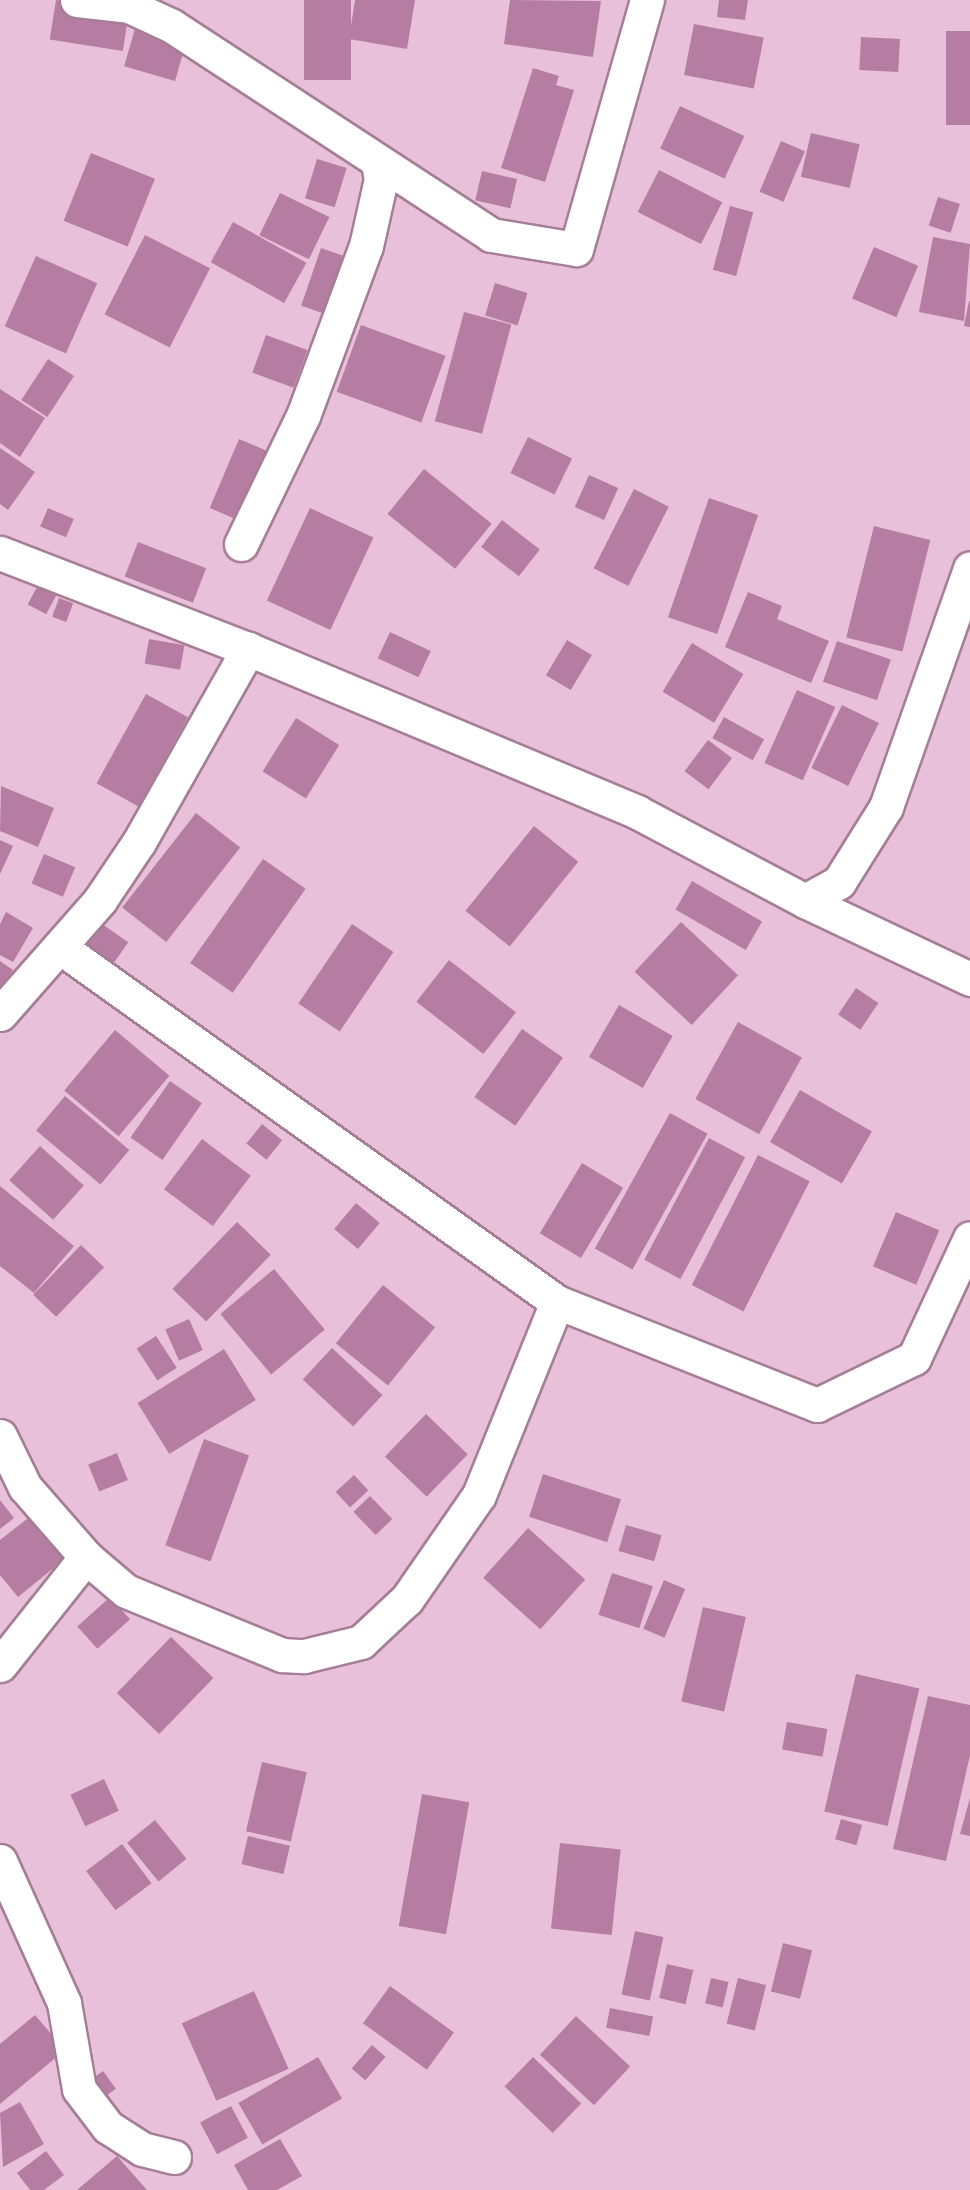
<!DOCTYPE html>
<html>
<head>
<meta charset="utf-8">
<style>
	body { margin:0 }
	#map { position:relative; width:970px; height:2190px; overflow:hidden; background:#e9c0d9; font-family:Rubik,sans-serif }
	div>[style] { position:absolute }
	.building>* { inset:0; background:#b67da2; transform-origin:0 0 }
	.roads { filter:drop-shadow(2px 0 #a57e96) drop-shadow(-2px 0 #a57e96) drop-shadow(0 2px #a57e96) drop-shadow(0 -2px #a57e96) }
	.minor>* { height:33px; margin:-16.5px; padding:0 16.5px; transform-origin:16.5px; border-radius:16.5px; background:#fff }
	span { translate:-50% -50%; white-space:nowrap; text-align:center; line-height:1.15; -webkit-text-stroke:5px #f7cde6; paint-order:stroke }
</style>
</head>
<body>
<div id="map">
	<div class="building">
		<div style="left:56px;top:0;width:74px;height:40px;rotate:9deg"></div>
		<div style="left:304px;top:0;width:47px;height:80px"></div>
		<div style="clip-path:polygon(355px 0,415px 0,407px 49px,349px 39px)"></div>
		<div style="clip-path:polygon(510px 0,601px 1px,593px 57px,504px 44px)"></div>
		<div style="clip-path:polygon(719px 0,748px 0,745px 20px,717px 17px)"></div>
		<div style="left:694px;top:24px;width:71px;height:52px;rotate:11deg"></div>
		<div style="left:136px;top:25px;width:53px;height:43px;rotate:16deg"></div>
		<div style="left:946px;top:31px;width:24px;height:94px"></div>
		<div style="left:861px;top:37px;width:39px;height:33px;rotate:3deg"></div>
		<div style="clip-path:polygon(533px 68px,559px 76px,556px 85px,574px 90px,545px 182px,501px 168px)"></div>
		<div style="left:680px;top:106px;width:71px;height:47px;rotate:25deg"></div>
		<div style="left:811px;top:133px;width:50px;height:45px;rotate:13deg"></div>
		<div style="left:781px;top:141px;width:26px;height:55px;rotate:23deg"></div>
		<div style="left:91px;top:153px;width:69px;height:73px;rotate:22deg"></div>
		<div style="left:317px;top:159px;width:31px;height:41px;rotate:17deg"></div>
		<div style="left:659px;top:170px;width:71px;height:47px;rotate:27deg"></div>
		<div style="left:482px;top:171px;width:36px;height:30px;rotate:13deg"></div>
		<div style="left:280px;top:193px;width:55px;height:47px;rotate:26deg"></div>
		<div style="left:938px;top:197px;width:23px;height:30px;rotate:18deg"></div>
		<div style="left:730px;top:206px;width:24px;height:66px;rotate:15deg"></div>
		<div style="left:233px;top:222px;width:84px;height:46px;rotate:29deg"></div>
		<div style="left:145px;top:235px;width:73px;height:89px;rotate:27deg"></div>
		<div style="clip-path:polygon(933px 237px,970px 244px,964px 321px,919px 312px)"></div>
		<div style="left:874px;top:247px;width:48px;height:56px;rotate:23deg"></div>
		<div style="left:321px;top:248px;width:31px;height:61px;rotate:19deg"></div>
		<div style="left:36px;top:256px;width:67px;height:77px;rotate:24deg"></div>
		<div style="left:495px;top:283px;width:34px;height:34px;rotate:17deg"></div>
		<div style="clip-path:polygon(969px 301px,970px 301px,970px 327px,964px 326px)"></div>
		<div style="left:464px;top:312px;width:49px;height:113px;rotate:15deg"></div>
		<div style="left:361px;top:325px;width:90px;height:71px;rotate:20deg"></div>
		<div style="left:266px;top:335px;width:44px;height:40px;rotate:20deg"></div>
		<div style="left:48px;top:359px;width:31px;height:49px;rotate:33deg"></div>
		<div style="clip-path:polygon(0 389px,45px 418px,20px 457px,0 443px)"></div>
		<div style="left:528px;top:437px;width:49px;height:40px;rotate:26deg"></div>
		<div style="left:239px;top:439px;width:30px;height:75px;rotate:23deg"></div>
		<div style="clip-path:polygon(0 448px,35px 472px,8px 510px,0 504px)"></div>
		<div style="left:424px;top:469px;width:87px;height:58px;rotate:39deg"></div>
		<div style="left:589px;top:475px;width:32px;height:35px;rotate:24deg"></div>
		<div style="left:634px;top:489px;width:39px;height:89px;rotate:27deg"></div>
		<div style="left:709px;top:498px;width:52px;height:126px;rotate:19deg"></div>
		<div style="left:48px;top:508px;width:28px;height:20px;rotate:23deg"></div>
		<div style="left:310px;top:508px;width:70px;height:102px;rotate:25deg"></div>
		<div style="left:502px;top:520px;width:48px;height:34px;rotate:38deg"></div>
		<div style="left:874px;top:526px;width:58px;height:115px;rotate:14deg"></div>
		<div style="left:138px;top:542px;width:73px;height:37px;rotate:21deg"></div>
		<div style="left:38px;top:585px;width:21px;height:22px;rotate:28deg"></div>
		<div style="clip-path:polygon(748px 592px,782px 606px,777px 619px,829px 641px,811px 683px,725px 647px)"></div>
		<div style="left:59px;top:598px;width:15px;height:20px;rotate:20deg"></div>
		<div style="left:390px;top:632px;width:45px;height:29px;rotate:25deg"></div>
		<div style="left:149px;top:639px;width:36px;height:25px;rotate:10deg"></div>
		<div style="left:567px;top:640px;width:29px;height:41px;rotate:31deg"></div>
		<div style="left:837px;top:641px;width:57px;height:43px;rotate:19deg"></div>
		<div style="left:692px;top:643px;width:60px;height:57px;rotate:31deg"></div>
		<div style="left:797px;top:690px;width:42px;height:80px;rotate:24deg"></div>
		<div style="left:146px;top:694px;width:48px;height:102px;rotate:29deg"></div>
		<div style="left:842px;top:705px;width:41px;height:70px;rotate:26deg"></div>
		<div style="left:724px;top:717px;width:46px;height:24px;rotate:29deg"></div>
		<div style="left:296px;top:718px;width:51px;height:63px;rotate:32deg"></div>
		<div style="left:708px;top:740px;width:30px;height:39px;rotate:37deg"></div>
		<div style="clip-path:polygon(1px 786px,54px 808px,38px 847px,0 831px)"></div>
		<div style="left:196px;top:813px;width:56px;height:120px;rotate:38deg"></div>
		<div style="left:534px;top:826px;width:57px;height:109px;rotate:39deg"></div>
		<div style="clip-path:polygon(0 840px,13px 846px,0 874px)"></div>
		<div style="left:44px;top:854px;width:34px;height:32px;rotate:23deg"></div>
		<div style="left:263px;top:859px;width:52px;height:127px;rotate:35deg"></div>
		<div style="left:692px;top:881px;width:81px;height:33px;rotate:30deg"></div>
		<div style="clip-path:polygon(6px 912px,33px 928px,13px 962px,0 955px,0 924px)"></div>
		<div style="left:681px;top:922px;width:78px;height:68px;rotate:43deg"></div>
		<div style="left:102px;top:924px;width:32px;height:26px;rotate:35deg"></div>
		<div style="left:352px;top:924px;width:50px;height:96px;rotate:34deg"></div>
		<div style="left:449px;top:960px;width:85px;height:53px;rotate:38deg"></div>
		<div style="clip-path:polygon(0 961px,13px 970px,0 990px)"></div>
		<div style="left:856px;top:988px;width:27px;height:32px;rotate:34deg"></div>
		<div style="left:619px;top:1005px;width:62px;height:60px;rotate:30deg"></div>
		<div style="left:738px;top:1022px;width:73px;height:88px;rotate:29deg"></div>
		<div style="left:522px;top:1029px;width:50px;height:83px;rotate:35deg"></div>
		<div style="left:115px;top:1030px;width:71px;height:79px;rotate:40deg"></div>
		<div style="left:170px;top:1081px;width:39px;height:69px;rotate:35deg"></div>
		<div style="left:800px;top:1090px;width:83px;height:60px;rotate:30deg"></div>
		<div style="left:65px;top:1096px;width:84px;height:45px;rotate:40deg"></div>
		<div style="left:670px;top:1113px;width:43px;height:155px;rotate:29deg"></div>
		<div style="left:262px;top:1124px;width:26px;height:25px;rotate:39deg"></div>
		<div style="left:709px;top:1138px;width:41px;height:138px;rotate:28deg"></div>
		<div style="left:202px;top:1139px;width:61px;height:63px;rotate:37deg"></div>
		<div style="left:40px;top:1146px;width:59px;height:46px;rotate:42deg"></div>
		<div style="left:758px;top:1155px;width:58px;height:146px;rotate:27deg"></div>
		<div style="left:582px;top:1163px;width:48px;height:82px;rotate:31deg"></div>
		<div style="clip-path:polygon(0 1186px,74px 1246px,34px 1293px,0 1266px)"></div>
		<div style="left:356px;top:1203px;width:31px;height:34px;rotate:40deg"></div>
		<div style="left:896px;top:1212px;width:47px;height:59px;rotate:23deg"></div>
		<div style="left:237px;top:1222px;width:47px;height:93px;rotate:44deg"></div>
		<div style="left:81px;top:1245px;width:32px;height:69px;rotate:44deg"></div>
		<div style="left:274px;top:1269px;width:79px;height:70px;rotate:50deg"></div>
		<div style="left:383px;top:1285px;width:67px;height:75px;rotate:39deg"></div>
		<div style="left:189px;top:1319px;width:34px;height:26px;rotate:66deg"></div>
		<div style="left:156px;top:1336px;width:38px;height:23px;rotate:57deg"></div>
		<div style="left:332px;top:1348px;width:69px;height:43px;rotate:43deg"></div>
		<div style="left:224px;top:1349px;width:60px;height:102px;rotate:58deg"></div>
		<div style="left:426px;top:1414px;width:58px;height:59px;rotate:44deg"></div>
		<div style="left:204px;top:1439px;width:48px;height:113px;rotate:20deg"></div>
		<div style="left:117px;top:1453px;width:29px;height:31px;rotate:68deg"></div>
		<div style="left:543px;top:1474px;width:82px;height:45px;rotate:18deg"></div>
		<div style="left:354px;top:1475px;width:21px;height:25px;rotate:47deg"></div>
		<div style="left:370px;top:1496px;width:32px;height:23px;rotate:46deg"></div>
		<div style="clip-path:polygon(0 1500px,14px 1518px,0 1529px)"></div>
		<div style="clip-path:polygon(32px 1515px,67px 1557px,18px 1597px,0 1575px,0 1540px)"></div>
		<div style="left:626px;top:1525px;width:37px;height:27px;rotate:16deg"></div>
		<div style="left:528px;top:1528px;width:77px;height:67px;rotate:42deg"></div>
		<div style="left:612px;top:1573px;width:43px;height:44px;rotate:18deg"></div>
		<div style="left:664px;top:1580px;width:23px;height:53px;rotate:23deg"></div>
		<div style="left:110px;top:1597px;width:30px;height:44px;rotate:48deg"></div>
		<div style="left:703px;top:1607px;width:44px;height:97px;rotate:13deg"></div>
		<div style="left:171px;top:1637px;width:59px;height:78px;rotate:44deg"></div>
		<div style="left:856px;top:1674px;width:65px;height:141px;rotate:13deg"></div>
		<div style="clip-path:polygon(928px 1696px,970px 1705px,970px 1755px,946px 1861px,893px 1849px)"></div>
		<div style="left:787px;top:1722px;width:41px;height:28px;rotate:10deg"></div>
		<div style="left:262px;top:1762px;width:46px;height:71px;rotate:13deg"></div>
		<div style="left:104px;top:1779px;width:35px;height:37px;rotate:65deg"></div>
		<div style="left:422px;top:1794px;width:48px;height:134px;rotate:10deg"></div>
		<div style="clip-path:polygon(970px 1798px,970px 1836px,960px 1834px)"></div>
		<div style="left:841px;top:1819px;width:22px;height:21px;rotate:16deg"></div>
		<div style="left:155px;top:1820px;width:50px;height:36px;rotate:51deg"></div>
		<div style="left:248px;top:1836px;width:43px;height:29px;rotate:13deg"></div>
		<div style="left:560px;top:1843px;width:61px;height:86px;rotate:6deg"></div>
		<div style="left:122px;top:1844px;width:49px;height:45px;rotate:53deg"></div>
		<div style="left:635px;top:1931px;width:29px;height:65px;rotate:12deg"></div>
		<div style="left:783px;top:1943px;width:30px;height:50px;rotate:14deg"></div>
		<div style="left:667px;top:1964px;width:27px;height:35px;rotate:13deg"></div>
		<div style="left:711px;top:1978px;width:18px;height:26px;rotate:13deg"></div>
		<div style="left:738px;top:1978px;width:29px;height:47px;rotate:14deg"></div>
		<div style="left:390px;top:1986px;width:79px;height:46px;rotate:36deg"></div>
		<div style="left:254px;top:1991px;width:85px;height:79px;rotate:66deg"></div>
		<div style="left:610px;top:2008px;width:44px;height:20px;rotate:11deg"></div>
		<div style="clip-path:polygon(35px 2015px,65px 2050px,0 2104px,0 2044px)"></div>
		<div style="left:576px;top:2016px;width:74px;height:53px;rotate:43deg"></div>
		<div style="left:372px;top:2045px;width:18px;height:31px;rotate:41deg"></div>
		<div style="left:318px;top:2057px;width:48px;height:92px;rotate:60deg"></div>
		<div style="left:533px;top:2057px;width:67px;height:41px;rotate:44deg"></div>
		<div style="left:103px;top:2071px;width:22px;height:26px;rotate:54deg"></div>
		<div style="clip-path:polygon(20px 2102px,44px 2144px,3px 2167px,0 2113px)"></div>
		<div style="left:231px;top:2106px;width:36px;height:35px;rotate:62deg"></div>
		<div style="clip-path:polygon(280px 2139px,302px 2176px,277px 2190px,248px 2190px,234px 2165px)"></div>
		<div style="clip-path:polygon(46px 2151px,64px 2175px,44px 2190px,30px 2190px,17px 2173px)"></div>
		<div style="clip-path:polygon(117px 2156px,147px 2190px,77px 2190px)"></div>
	</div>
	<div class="roads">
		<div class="minor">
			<div style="left:77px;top:0;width:52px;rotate:6.6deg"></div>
			<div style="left:129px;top:6px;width:47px;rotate:24.9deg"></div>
			<div style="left:172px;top:26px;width:381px;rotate:33.2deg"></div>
			<div style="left:491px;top:235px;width:86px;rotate:9.4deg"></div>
			<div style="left:576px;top:249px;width:259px;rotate:-74.1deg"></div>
			<div style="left:241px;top:544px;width:142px;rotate:-64.2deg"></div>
			<div style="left:303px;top:416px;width:181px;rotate:-69.7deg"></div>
			<div style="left:366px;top:246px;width:69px;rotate:-77.4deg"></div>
			<div style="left:381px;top:179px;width:15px;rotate:-101deg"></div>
			<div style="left:0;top:553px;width:266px;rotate:21.2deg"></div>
			<div style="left:248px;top:649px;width:422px;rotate:22.7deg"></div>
			<div style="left:637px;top:812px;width:190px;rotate:27.9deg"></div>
			<div style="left:805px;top:901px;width:183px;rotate:25.3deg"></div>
			<div style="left:805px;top:901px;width:39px;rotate:-29deg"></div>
			<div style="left:839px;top:882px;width:89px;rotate:-57.9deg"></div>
			<div style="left:886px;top:807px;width:253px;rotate:-70.6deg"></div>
			<div style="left:61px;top:948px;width:609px;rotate:35.52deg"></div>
			<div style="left:0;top:1014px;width:152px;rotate:-48.7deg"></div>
			<div style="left:100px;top:900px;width:70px;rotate:-56.1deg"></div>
			<div style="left:139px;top:842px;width:222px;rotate:-60.5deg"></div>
			<div style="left:0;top:1436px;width:57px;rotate:63.9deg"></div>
			<div style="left:25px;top:1487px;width:93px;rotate:48.9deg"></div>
			<div style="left:86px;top:1557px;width:52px;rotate:40.4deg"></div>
			<div style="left:126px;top:1591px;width:169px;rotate:22.3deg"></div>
			<div style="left:282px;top:1655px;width:22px;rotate:3deg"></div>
			<div style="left:304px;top:1656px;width:59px;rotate:-13.8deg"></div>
			<div style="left:361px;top:1642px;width:63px;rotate:-43.1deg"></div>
			<div style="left:407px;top:1599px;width:126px;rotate:-55.3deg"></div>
			<div style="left:479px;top:1495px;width:208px;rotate:-68deg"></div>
			<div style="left:557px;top:1302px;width:280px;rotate:21.6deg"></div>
			<div style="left:817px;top:1405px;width:108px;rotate:-25.9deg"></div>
			<div style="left:914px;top:1358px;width:132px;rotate:-65deg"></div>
			<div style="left:0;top:1665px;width:138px;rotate:-51.5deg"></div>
			<div style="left:0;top:1861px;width:156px;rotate:65.7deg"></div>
			<div style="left:64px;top:2003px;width:87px;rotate:80.1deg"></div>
			<div style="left:79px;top:2089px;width:48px;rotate:52.7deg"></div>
			<div style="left:108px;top:2127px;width:40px;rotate:32.9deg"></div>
			<div style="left:142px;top:2149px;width:33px;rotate:14deg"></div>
		</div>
	</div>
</div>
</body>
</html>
